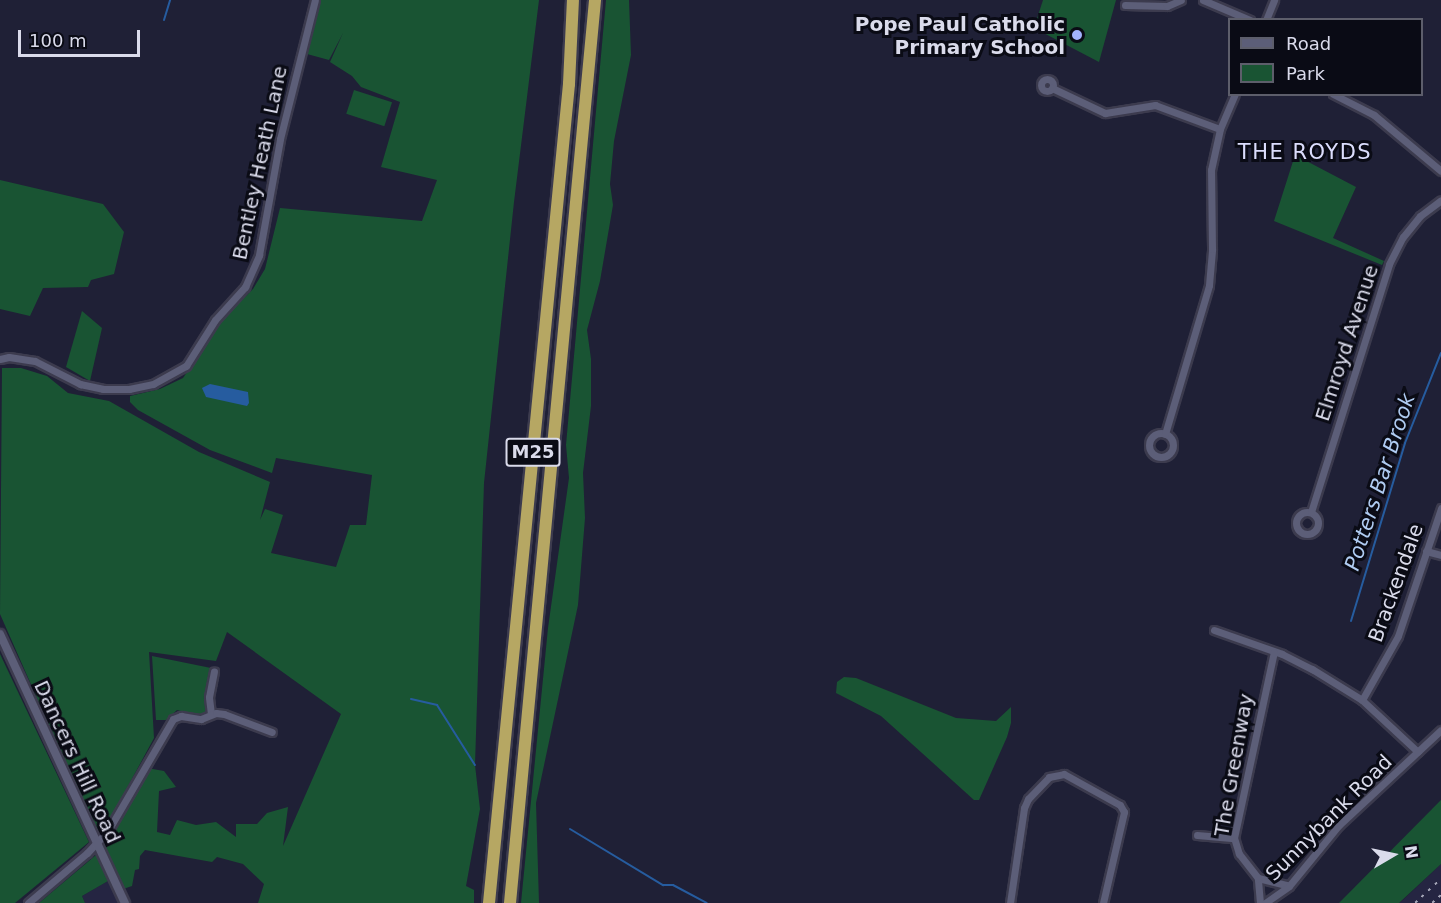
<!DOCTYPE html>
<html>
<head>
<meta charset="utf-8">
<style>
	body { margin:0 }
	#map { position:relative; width:1441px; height:903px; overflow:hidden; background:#1f2036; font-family:"DejaVu Sans",sans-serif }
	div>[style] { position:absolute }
	.built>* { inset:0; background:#252542 }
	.green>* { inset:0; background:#195433; transform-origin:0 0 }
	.water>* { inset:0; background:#265c9f }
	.stream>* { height:2px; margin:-1px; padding:0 1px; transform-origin:1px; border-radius:1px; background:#265c9f }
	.roads { filter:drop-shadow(2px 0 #3c3b4e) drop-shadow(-2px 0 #3c3b4e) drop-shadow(0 2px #3c3b4e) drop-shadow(0 -2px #3c3b4e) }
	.minor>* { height:7px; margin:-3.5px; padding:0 3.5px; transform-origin:3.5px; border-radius:3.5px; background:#5c5e78 }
	.minor>.ring { margin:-3.5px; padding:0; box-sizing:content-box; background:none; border:7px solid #5c5e78; border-radius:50% }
	.tertiary>* { height:8px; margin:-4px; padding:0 4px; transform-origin:4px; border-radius:4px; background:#5c5e78 }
	.motorway>* { height:12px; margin:-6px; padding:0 6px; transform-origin:6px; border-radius:6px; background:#b6a763 }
	.rail>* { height:2px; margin-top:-1px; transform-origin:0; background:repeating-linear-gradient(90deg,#a4a5b7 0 3px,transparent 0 9px) }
	.dots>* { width:16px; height:16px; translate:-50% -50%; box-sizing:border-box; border:3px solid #0a0b15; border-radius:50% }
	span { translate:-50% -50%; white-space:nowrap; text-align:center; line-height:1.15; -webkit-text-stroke:6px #0a0b15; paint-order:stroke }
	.shield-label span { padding:2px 4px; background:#0a0b15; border:2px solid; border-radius:4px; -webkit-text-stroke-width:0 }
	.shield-label { font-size:18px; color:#dadbeb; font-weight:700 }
	.poi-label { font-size:20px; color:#dadbeb; font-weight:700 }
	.right { translate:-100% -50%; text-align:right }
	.street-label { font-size:20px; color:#dadbeb }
	.neighbourhood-label { font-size:21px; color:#dbddfc; letter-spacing:1.5px }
	.water-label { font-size:21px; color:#b0ccf2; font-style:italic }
	.legend { position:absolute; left:1228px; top:18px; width:195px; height:78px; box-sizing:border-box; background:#0a0b15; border:2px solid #5d5e6b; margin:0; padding:8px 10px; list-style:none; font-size:18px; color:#dadbeb }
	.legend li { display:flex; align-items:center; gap:12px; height:30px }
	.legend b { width:30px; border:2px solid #5d5e6b }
	.north { position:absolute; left:1363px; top:825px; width:60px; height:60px; -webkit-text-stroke:4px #0a0b15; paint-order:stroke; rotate:81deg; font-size:16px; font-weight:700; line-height:24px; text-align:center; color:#dadbeb }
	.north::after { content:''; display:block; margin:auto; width:21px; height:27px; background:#dadbeb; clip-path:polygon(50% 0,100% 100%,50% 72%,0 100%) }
	.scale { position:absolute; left:18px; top:30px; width:122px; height:27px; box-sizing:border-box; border:3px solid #dadbeb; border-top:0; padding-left:8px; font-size:18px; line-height:21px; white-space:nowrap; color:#dadbeb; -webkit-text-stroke:4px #0a0b15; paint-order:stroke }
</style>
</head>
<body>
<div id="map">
	<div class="built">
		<div style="clip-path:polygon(1441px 864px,1441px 903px,1399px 903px,1403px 900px)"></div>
		<div style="clip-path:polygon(108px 881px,119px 903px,85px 903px,82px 896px)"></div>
	</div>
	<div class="green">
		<div style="clip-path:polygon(320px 0,539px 0,514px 202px,484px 483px,475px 765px,480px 809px,466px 886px,474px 890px,474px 903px,258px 903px,264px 884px,243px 864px,217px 857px,212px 862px,145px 850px,140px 856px,139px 869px,135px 870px,132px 886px,123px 889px,102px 845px,109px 837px,147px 768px,164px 771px,176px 787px,159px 791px,157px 832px,170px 835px,177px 820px,196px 825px,216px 822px,236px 837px,236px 824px,257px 824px,267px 813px,288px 807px,283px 846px,341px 714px,227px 632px,216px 661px,149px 652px,154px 738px,107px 825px,96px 832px,0 614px,2px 368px,21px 368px,47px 376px,68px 393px,109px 401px,199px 452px,270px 482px,260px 520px,265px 509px,283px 515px,271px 553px,336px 567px,350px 525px,366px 525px,372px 475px,276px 458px,272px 473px,210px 450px,138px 410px,130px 402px,130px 396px,160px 389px,183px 378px,222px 320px,253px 289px,265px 269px,280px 208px,422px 221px,437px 180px,381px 167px,400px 102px,361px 87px,352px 76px,330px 62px,343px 33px,329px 60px,307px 54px)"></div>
		<div style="clip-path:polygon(606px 0,629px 0,631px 55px,614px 141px,610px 184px,613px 205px,600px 281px,587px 330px,591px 359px,591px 406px,583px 473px,585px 518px,578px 605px,536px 803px,539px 903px,521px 903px,548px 628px,569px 478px,566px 445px)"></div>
		<div style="clip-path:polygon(1043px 0,1116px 0,1099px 62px,1034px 28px)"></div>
		<div style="left:354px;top:90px;width:40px;height:25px;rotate:18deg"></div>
		<div style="clip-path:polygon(1295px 155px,1356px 187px,1333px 238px,1384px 261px,1382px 265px,1274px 221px)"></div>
		<div style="clip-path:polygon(0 180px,103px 204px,124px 232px,114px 274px,91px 280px,88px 287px,43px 288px,30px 316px,0 309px)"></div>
		<div style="clip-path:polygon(82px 311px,102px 328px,90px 381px,66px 367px)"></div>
		<div style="clip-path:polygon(0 654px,89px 842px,15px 903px,0 903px)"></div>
		<div style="clip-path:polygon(152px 656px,211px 668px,205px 713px,199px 716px,177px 710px,166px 720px,156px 720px)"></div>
		<div style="clip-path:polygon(844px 677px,856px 678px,956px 718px,996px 721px,1011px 707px,1011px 723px,1007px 737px,979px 800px,974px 800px,881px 716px,836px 693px,837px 682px)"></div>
		<div style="clip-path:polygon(1441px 800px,1441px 864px,1399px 903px,1339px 903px)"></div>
		<div style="clip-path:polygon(96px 855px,108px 881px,82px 896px,85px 903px,39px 903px)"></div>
	</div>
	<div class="water">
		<div style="clip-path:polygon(210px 384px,248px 392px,249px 403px,247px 406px,206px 397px,202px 388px)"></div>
	</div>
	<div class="stream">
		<div style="left:164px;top:20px;width:21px;rotate:-73deg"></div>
		<div style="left:1351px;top:621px;width:186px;rotate:-73.1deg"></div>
		<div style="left:1405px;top:443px;width:97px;rotate:-68.2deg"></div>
		<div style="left:411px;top:699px;width:27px;rotate:13deg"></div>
		<div style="left:437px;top:705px;width:71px;rotate:57.7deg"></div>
		<div style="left:570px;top:829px;width:109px;rotate:31.1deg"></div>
		<div style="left:663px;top:885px;width:10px"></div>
		<div style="left:673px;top:885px;width:38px;rotate:28deg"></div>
	</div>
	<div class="roads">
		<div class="minor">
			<div style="left:1203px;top:0;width:51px;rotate:23.1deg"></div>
			<div style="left:1125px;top:5px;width:42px;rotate:1.4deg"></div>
			<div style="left:1167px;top:6px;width:15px;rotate:-23deg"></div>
			<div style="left:1266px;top:20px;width:22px;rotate:-68deg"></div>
			<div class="ring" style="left:1041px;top:79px;width:5px;height:5px"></div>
			<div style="left:1052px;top:88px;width:59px;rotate:25.3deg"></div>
			<div style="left:1105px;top:113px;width:51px;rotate:-9.1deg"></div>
			<div style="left:1155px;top:105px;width:69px;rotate:20.3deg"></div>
			<div style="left:1333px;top:94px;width:46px;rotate:27.1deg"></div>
			<div style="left:1374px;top:115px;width:87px;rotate:39.9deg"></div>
			<div style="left:0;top:359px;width:9px;rotate:-13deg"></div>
			<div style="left:9px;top:357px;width:26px;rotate:9deg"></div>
			<div style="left:35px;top:361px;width:51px;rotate:27.1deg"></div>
			<div style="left:80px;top:384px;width:24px;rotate:12deg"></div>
			<div style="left:103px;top:389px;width:26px"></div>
			<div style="left:129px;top:389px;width:25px;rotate:-12deg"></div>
			<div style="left:153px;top:384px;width:38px;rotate:-29deg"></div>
			<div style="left:186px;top:366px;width:54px;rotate:-57.8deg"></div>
			<div style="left:215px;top:320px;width:45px;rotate:-47.7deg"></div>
			<div style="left:245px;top:287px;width:35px;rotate:-66deg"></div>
			<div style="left:259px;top:255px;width:118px;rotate:-79.7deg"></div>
			<div style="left:280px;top:139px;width:143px;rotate:-75.9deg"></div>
			<div class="ring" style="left:1149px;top:433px;width:17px;height:17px"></div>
			<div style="left:1165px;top:434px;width:155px;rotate:-73.5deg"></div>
			<div style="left:1209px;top:285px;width:36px;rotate:-85deg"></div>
			<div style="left:1212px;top:249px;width:79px;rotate:-90.7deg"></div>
			<div style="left:1211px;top:170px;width:42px;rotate:-77.6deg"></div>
			<div style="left:1220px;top:129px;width:38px;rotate:-67deg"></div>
			<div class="ring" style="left:1296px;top:512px;width:15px;height:15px"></div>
			<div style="left:1311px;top:512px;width:260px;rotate:-72.5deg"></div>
			<div style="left:1389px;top:264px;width:30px;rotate:-63deg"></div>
			<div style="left:1403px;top:237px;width:27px;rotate:-51deg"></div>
			<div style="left:1420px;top:216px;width:26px;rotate:-37deg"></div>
			<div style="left:1426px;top:551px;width:16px;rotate:15deg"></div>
			<div style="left:1214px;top:630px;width:72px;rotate:19.4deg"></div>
			<div style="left:1282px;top:654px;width:34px;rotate:27deg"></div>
			<div style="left:1312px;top:669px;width:59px;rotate:31.8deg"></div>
			<div style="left:1362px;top:700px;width:76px;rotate:42.9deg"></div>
			<div style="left:1362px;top:700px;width:73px;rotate:-60.6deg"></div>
			<div style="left:1398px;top:636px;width:135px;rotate:-71.4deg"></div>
			<div style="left:211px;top:714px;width:17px;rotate:-97deg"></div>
			<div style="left:209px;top:697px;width:26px;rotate:-79deg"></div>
			<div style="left:1197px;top:835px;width:37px;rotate:5deg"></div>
			<div style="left:1258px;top:878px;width:32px;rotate:14deg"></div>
			<div style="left:28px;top:903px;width:77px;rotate:-40.3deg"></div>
			<div style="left:87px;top:853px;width:33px;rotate:-47deg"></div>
			<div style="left:109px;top:829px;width:127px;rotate:-59.8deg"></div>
			<div style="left:173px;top:719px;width:9px;rotate:-21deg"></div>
			<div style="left:181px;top:716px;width:20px;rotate:9deg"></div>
			<div style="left:201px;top:719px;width:16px;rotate:-22deg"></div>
			<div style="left:216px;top:713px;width:8px;rotate:7deg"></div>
			<div style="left:224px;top:714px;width:51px;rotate:20.6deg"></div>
			<div style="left:1010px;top:903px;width:96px;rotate:-81.6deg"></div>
			<div style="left:1024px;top:808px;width:10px;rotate:-66deg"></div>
			<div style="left:1028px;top:799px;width:30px;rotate:-46deg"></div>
			<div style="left:1049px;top:777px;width:15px;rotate:-11deg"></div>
			<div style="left:1064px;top:774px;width:64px;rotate:29deg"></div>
			<div style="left:1120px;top:805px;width:8px;rotate:60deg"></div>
			<div style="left:1124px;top:812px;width:93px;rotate:103deg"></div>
			<div style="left:1260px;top:903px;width:25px;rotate:-95deg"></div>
			<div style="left:1258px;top:878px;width:31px;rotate:-128deg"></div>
			<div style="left:1239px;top:854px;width:17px;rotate:-107deg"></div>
			<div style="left:1234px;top:838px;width:190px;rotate:-77.9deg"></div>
			<div style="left:1265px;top:903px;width:29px;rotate:-35deg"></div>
			<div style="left:1289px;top:886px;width:79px;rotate:-50.7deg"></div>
			<div style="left:1339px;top:825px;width:139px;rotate:-43deg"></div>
		</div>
		<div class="tertiary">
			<div style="left:0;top:634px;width:297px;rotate:65.1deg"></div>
		</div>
		<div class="motorway">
			<div style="left:489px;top:903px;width:823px;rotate:-84.42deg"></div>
			<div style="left:569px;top:84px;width:84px;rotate:-87.3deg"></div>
			<div style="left:510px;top:903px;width:907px;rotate:-84.62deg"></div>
		</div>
	</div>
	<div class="rail">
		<div style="left:1415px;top:903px;width:35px;rotate:-43deg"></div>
		<div style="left:1432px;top:903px;width:12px;rotate:-42deg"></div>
	</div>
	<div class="dots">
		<div style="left:1077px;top:35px;background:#a2b2fd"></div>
	</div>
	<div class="shield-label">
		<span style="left:533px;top:452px">M25</span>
	</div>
	<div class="poi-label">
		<span class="right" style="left:1065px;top:36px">Pope Paul Catholic<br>Primary School</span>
	</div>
	<div class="street-label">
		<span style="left:260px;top:163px;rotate:-78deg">Bentley Heath Lane</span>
		<span style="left:1347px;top:343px;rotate:-72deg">Elmroyd Avenue</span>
		<span style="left:1396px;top:583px;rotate:-70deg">Brackendale</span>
		<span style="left:77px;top:762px;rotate:65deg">Dancers Hill Road</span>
		<span style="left:1234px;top:765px;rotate:-80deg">The Greenway</span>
		<span style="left:1329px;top:818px;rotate:-45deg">Sunnybank Road</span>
	</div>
	<div class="neighbourhood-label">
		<span style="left:1305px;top:152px">THE ROYDS</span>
	</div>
	<div class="water-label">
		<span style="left:1380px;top:482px;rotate:-72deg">Potters Bar Brook</span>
	</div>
	<ul class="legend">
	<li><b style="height:8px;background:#5c5e78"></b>Road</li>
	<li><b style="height:16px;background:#195433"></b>Park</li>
	</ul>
	<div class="north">N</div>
	<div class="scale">100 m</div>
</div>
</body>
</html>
